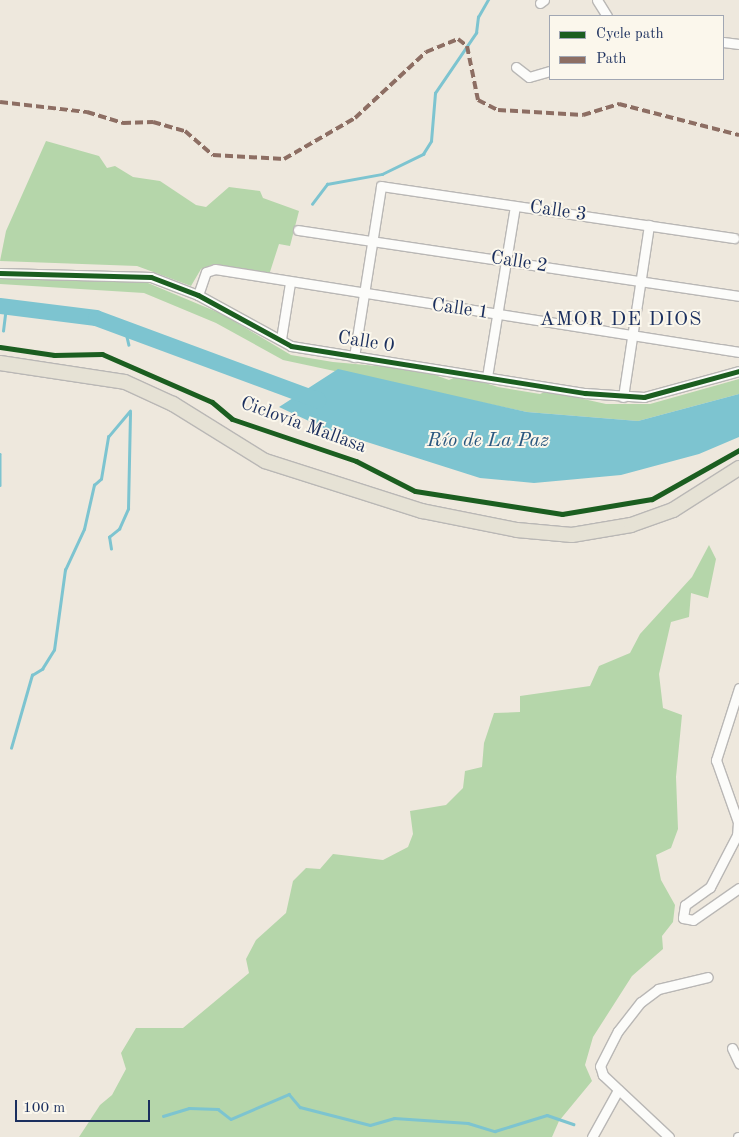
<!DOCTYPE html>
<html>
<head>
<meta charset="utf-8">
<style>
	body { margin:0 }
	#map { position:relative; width:739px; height:1137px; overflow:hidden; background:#eee8dd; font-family:"Old Standard TT",serif }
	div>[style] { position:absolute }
	.green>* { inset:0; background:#b5d6aa }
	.water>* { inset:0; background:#7dc4d0 }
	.stream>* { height:2.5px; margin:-1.25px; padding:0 1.25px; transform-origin:1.25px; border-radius:1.25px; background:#7dc4d0 }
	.river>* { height:16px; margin:-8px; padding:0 8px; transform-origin:8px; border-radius:8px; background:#7dc4d0 }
	.roads { filter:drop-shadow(1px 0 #b9b7b5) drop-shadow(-1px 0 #b9b7b5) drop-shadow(0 1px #b9b7b5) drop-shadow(0 -1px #b9b7b5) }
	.street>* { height:9px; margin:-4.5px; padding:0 4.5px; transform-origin:4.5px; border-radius:4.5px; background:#fcfcfa }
	.primary>* { height:14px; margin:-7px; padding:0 7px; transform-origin:7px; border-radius:7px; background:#e6e2d5 }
	.quiet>* { height:4px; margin-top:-2px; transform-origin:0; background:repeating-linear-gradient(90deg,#8d6e63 0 8px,transparent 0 12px) }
	.cycleway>* { height:5px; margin:-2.5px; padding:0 2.5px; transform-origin:2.5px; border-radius:2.5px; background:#1b5e20 }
	span { translate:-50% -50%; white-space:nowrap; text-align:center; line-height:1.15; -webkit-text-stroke:4px #fbf7ec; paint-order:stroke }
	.street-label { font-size:19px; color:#1b2f5e }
	.neighbourhood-label { font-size:20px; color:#1b2f5e; letter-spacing:1px }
	.water-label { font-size:20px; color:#2a577f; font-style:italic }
	.legend { position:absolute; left:549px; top:15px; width:175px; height:65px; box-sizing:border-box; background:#fbf7ec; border:1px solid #a1a7b3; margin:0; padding:6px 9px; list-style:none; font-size:15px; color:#1b2f5e }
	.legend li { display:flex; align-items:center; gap:10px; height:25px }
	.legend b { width:25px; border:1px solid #a1a7b3 }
	.scale { position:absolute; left:15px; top:1100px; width:135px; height:22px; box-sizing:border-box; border:2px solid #1b2f5e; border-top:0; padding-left:6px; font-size:15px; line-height:18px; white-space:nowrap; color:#1b2f5e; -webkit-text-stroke:4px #fbf7ec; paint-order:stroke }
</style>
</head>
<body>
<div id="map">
	<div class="green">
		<div style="clip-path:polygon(46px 141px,99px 156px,107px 168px,115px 166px,133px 177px,160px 181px,196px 205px,206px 207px,229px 187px,260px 191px,263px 198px,299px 211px,290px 246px,279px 244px,269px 275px,214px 264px,201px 269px,191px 286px,137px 266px,0 261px,6px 231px)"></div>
		<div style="clip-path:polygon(0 277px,148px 283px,222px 314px,291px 355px,333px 362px,421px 370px,449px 380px,460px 375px,498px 387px,540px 394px,547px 391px,606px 404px,650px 404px,739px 379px,739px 394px,638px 421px,527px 412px,283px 360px,216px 323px,144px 293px,0 284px)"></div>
		<div style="clip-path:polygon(709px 545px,716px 559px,708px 598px,691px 593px,689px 617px,671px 622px,659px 674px,663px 708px,682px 715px,676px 777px,678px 829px,671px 848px,656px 855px,661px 880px,675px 905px,673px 922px,662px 936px,663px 949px,632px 976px,593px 1037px,585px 1065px,592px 1081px,559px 1121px,552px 1137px,79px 1137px,100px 1105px,112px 1095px,126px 1069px,121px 1053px,136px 1028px,183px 1028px,249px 973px,246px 959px,256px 940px,286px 913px,293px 881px,306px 868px,320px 869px,333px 854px,383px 860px,408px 847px,413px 834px,410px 811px,446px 805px,463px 788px,465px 771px,482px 767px,484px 743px,494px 713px,520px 712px,520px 696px,590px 686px,599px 666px,630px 653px,640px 634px,692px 577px)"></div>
	</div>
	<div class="water">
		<div style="clip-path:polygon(338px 369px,527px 412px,638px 421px,739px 394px,739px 437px,699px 454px,621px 475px,534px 483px,480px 478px,326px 429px,279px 407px)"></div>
	</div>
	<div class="stream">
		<div style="left:312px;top:204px;width:25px;rotate:-53deg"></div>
		<div style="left:327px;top:184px;width:56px;rotate:-10.3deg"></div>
		<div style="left:382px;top:174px;width:46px;rotate:-26deg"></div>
		<div style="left:423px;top:154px;width:15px;rotate:-58deg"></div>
		<div style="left:431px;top:141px;width:48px;rotate:-85.2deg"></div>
		<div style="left:435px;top:93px;width:73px;rotate:-55.7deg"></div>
		<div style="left:476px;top:33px;width:16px;rotate:-83deg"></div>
		<div style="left:478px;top:17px;width:20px;rotate:-60deg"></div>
		<div style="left:125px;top:328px;width:17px;rotate:77deg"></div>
		<div style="left:3px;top:331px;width:24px;rotate:-83deg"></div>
		<div style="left:0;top:454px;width:31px;rotate:90deg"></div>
		<div style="left:111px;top:549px;width:12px;rotate:-99deg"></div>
		<div style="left:109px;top:537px;width:13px;rotate:-39deg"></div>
		<div style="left:119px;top:529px;width:22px;rotate:-66deg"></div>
		<div style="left:128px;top:509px;width:96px;rotate:-88.8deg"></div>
		<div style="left:11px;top:748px;width:76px;rotate:-74deg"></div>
		<div style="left:32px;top:675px;width:12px;rotate:-31deg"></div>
		<div style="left:42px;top:669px;width:22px;rotate:-58deg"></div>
		<div style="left:54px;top:650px;width:81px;rotate:-82.2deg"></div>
		<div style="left:65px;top:570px;width:45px;rotate:-65.1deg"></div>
		<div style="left:84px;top:529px;width:45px;rotate:-77.2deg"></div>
		<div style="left:94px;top:485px;width:9px;rotate:-41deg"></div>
		<div style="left:101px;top:479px;width:43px;rotate:-80.5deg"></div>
		<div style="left:108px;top:437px;width:34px;rotate:-50deg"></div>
		<div style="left:163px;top:1116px;width:27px;rotate:-17deg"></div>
		<div style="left:189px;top:1108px;width:29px;rotate:2deg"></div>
		<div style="left:218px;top:1109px;width:16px;rotate:38deg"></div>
		<div style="left:231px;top:1119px;width:63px;rotate:-23.3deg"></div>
		<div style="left:289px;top:1094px;width:17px;rotate:50deg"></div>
		<div style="left:300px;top:1107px;width:72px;rotate:14.4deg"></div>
		<div style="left:370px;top:1125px;width:25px;rotate:-16deg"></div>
		<div style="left:394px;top:1118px;width:74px;rotate:3.9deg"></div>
		<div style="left:468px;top:1123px;width:28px;rotate:17deg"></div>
		<div style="left:495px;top:1131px;width:54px;rotate:-17.1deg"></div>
		<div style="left:547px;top:1115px;width:28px;rotate:19deg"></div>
	</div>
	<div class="river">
		<div style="left:0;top:306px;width:97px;rotate:7.1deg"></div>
		<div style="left:96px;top:318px;width:237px;rotate:20.3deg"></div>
	</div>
	<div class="roads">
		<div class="street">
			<div style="left:597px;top:0;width:19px;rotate:58deg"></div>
			<div style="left:540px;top:3px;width:5px;rotate:-37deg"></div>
			<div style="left:723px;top:42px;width:16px;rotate:7deg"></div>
			<div style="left:516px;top:67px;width:16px;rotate:38deg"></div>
			<div style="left:529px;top:77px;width:22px;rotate:-16deg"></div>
			<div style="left:298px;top:230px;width:446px;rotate:8.5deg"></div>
			<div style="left:0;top:273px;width:151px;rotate:1.5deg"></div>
			<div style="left:151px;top:277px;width:50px;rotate:21deg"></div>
			<div style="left:198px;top:295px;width:106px;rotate:28.7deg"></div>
			<div style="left:291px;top:346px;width:298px;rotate:9.1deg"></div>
			<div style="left:585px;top:393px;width:59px;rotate:3.9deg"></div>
			<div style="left:644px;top:397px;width:98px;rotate:-15.3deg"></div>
			<div style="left:198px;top:295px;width:24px;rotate:-71deg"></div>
			<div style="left:206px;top:272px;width:9px;rotate:-18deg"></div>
			<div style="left:215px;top:269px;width:531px;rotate:9deg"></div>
			<div style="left:281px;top:339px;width:57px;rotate:-80.9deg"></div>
			<div style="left:354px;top:357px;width:173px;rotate:-81deg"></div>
			<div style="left:381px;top:186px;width:357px;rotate:8.4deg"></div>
			<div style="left:487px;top:377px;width:173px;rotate:-80.7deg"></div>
			<div style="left:623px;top:397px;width:174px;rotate:-81.4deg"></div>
			<div style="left:739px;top:688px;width:76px;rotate:107.7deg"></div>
			<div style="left:716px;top:760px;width:66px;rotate:70.5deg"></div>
			<div style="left:738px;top:822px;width:13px;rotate:94deg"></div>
			<div style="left:737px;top:835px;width:59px;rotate:117.4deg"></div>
			<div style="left:710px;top:887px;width:31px;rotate:144deg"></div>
			<div style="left:685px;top:905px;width:13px;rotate:99deg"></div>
			<div style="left:683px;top:918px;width:10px;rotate:11deg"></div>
			<div style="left:693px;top:920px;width:56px;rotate:-34.8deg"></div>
			<div style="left:732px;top:1048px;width:17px;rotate:65deg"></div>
			<div style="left:592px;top:1137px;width:54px;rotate:-61deg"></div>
			<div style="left:669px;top:1137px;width:91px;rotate:-136.8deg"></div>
			<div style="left:603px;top:1075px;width:9px;rotate:-108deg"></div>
			<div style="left:600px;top:1066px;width:39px;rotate:-63deg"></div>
			<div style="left:618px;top:1031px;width:37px;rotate:-52deg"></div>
			<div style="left:641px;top:1002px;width:21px;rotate:-37deg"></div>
			<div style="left:658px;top:989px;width:51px;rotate:-13.5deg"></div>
			<div style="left:738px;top:1137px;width:1px"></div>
		</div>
		<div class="primary">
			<div style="left:0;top:363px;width:126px;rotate:8.6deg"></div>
			<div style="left:125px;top:382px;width:53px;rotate:24.6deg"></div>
			<div style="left:173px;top:404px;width:108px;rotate:31.8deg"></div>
			<div style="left:265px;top:461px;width:165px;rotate:17.7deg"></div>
			<div style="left:422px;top:511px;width:97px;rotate:11.3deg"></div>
			<div style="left:517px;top:530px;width:55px;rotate:5.2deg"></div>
			<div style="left:572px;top:535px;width:60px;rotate:-9.6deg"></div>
			<div style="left:631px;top:525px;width:45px;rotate:-19.7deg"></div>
			<div style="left:673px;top:510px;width:78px;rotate:-32.5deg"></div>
		</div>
	</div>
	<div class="quiet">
		<div style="left:0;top:102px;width:88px;rotate:6.6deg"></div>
		<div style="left:87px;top:112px;width:38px;rotate:17deg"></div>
		<div style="left:123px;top:123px;width:30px;rotate:-2deg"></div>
		<div style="left:153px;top:122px;width:33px;rotate:16deg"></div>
		<div style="left:185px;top:131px;width:37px;rotate:41deg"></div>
		<div style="left:213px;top:155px;width:71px;rotate:3.2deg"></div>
		<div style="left:284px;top:159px;width:82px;rotate:-30deg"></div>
		<div style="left:355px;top:118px;width:97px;rotate:-42.9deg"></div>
		<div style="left:426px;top:52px;width:35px;rotate:-22deg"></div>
		<div style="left:458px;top:39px;width:11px;rotate:38deg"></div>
		<div style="left:467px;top:46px;width:55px;rotate:78.5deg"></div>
		<div style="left:478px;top:100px;width:22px;rotate:27deg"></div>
		<div style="left:498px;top:110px;width:85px;rotate:3.4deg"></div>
		<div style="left:583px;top:115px;width:38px;rotate:-17deg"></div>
		<div style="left:619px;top:104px;width:124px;rotate:14.5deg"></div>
	</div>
	<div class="cycleway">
		<div style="left:0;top:273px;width:151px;rotate:1.5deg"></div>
		<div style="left:151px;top:277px;width:50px;rotate:21deg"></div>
		<div style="left:198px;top:295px;width:106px;rotate:28.7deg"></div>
		<div style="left:291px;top:346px;width:298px;rotate:9.1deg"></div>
		<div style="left:585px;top:393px;width:59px;rotate:3.9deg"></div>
		<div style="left:644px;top:397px;width:98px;rotate:-15.3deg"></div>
		<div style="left:0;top:347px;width:55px;rotate:8.4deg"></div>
		<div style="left:54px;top:355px;width:48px;rotate:-1.2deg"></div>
		<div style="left:102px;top:354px;width:120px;rotate:23.6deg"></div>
		<div style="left:212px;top:402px;width:26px;rotate:40deg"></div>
		<div style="left:232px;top:419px;width:131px;rotate:18.7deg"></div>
		<div style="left:356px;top:461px;width:66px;rotate:27deg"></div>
		<div style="left:415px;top:491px;width:149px;rotate:8.9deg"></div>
		<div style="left:562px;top:514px;width:91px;rotate:-9.5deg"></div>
		<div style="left:652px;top:499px;width:100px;rotate:-29.4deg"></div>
	</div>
	<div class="street-label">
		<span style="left:558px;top:212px;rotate:8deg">Calle 3</span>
		<span style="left:519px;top:263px;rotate:9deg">Calle 2</span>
		<span style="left:460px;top:310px;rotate:8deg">Calle 1</span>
		<span style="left:366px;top:343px;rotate:9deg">Calle 0</span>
		<span style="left:303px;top:426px;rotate:20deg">Ciclovía Mallasa</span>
	</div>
	<div class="neighbourhood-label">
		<span style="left:621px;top:320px">AMOR DE DIOS</span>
	</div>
	<div class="water-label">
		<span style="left:488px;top:441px">Río de La Paz</span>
	</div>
	<ul class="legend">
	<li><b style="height:6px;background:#1b5e20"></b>Cycle path</li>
	<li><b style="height:6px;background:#8d6e63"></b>Path</li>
	</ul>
	<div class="scale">100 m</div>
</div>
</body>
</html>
